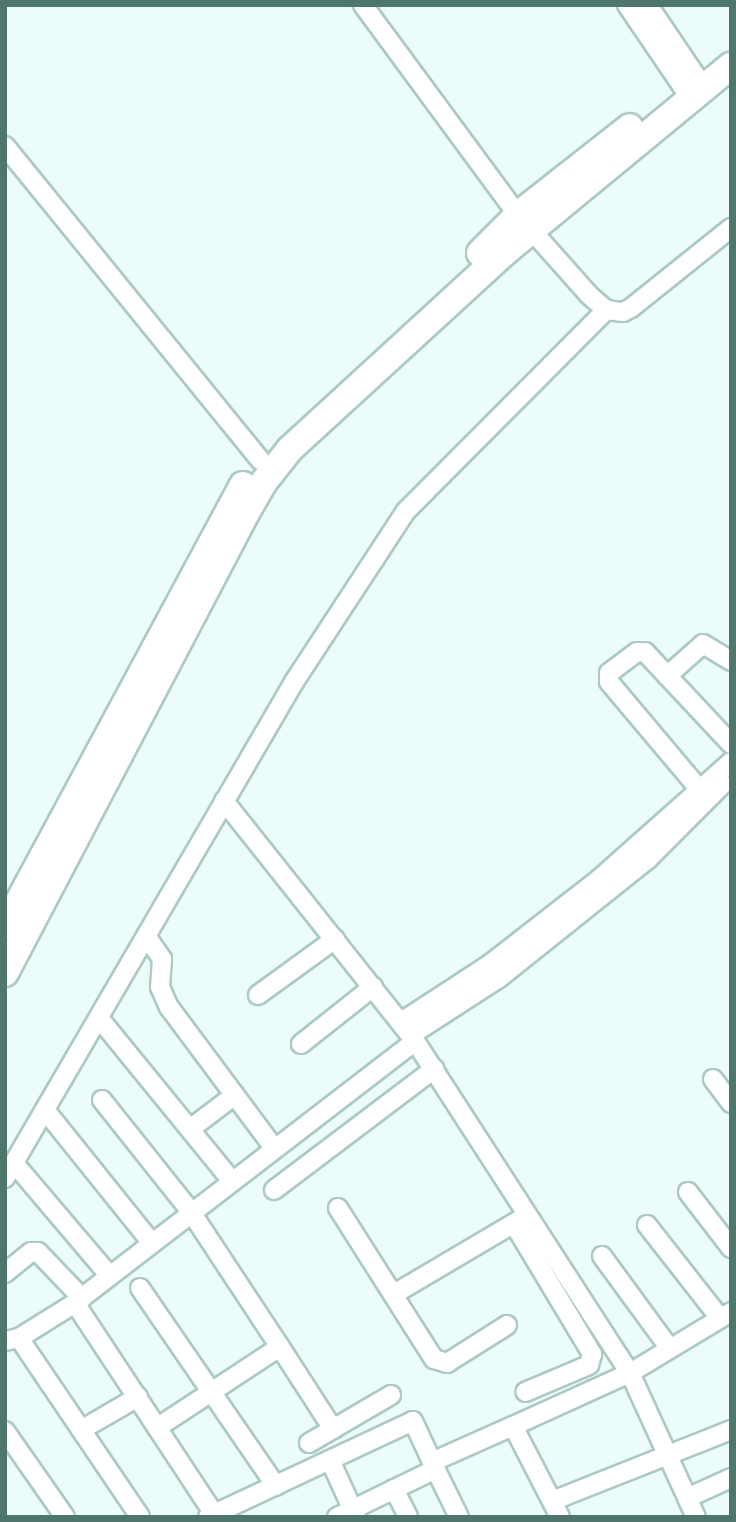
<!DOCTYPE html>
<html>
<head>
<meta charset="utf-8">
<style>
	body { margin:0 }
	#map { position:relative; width:736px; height:1522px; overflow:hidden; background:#ecfcfb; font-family:Cabin,sans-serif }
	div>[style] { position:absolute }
	.roads { filter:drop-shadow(2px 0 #acc9c4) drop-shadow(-2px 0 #acc9c4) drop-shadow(0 2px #acc9c4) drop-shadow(0 -2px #acc9c4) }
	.street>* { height:18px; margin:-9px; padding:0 9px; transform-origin:9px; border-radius:9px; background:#fff }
	.secondary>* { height:26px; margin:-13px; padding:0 13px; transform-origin:13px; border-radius:13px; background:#fff }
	span { translate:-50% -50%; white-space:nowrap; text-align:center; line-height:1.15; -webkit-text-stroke:6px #f2fefe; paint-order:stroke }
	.frame { position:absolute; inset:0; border:7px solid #4f766c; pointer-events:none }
</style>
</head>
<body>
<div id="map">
	<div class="roads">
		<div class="street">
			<div style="left:363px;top:5px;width:261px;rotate:53.6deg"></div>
			<div style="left:518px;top:215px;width:107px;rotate:48.4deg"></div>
			<div style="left:589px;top:295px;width:23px;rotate:41deg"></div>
			<div style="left:606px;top:310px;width:17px;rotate:7deg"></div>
			<div style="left:623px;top:312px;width:9px;rotate:-27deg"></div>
			<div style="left:631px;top:308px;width:128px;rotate:-38.7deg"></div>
			<div style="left:627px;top:5px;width:114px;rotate:55.8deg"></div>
			<div style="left:648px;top:5px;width:100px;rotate:56deg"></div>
			<div style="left:5px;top:146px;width:405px;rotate:50.9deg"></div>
			<div style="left:667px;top:676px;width:48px;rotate:-41.6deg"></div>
			<div style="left:703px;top:644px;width:33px;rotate:31deg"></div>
			<div style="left:700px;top:790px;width:141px;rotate:-130.1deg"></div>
			<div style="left:609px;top:682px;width:9px;rotate:-90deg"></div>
			<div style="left:609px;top:673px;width:35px;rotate:-37deg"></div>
			<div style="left:637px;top:652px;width:8px"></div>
			<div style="left:645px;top:652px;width:126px;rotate:46.9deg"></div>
			<div style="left:224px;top:801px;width:307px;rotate:51.5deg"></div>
			<div style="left:415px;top:1041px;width:396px;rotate:57.1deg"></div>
			<div style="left:630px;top:1373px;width:158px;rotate:65.4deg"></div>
			<div style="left:146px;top:936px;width:28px;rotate:55deg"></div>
			<div style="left:162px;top:959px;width:28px;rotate:94deg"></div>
			<div style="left:160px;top:987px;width:22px;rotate:66deg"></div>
			<div style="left:169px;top:1007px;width:176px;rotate:53.3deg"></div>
			<div style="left:258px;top:995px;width:95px;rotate:-36deg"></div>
			<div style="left:99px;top:1018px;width:210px;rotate:50.8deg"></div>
			<div style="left:401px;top:1022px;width:106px;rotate:-33.1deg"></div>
			<div style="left:490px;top:964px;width:137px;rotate:-37.9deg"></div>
			<div style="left:598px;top:880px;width:178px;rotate:-41.6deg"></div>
			<div style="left:411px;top:1035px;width:105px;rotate:-32.9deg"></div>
			<div style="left:499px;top:978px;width:191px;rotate:-38.6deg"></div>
			<div style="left:648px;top:859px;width:106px;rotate:-45deg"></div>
			<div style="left:301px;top:1044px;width:92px;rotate:-38.4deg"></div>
			<div style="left:713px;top:1079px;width:30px;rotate:53deg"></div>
			<div style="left:102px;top:1100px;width:143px;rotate:51.5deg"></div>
			<div style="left:191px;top:1212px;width:162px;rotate:56.6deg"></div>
			<div style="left:45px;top:1110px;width:171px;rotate:51.2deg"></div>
			<div style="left:190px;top:1129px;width:56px;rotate:-37.1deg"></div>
			<div style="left:14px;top:1163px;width:148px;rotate:49.7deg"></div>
			<div style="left:5px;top:1178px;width:574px;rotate:-59.77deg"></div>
			<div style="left:294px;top:682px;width:204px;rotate:-56.8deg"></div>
			<div style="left:406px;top:511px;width:284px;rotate:-45.1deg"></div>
			<div style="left:274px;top:1190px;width:201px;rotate:-37.1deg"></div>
			<div style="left:688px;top:1192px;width:71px;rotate:52.5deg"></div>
			<div style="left:338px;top:1208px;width:179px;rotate:57.6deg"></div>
			<div style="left:434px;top:1359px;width:14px;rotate:17deg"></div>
			<div style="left:447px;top:1363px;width:71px;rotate:-32.3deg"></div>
			<div style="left:514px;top:1224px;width:152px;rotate:59deg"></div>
			<div style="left:592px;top:1354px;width:11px;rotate:105deg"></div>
			<div style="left:589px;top:1365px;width:69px;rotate:157.1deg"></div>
			<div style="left:647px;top:1225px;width:118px;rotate:51.9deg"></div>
			<div style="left:602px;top:1256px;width:115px;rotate:53.8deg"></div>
			<div style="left:5px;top:1273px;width:33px;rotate:-39deg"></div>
			<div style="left:31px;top:1252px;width:7px"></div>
			<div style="left:38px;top:1252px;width:64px;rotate:46.3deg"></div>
			<div style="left:140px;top:1288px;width:240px;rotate:55.5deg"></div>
			<div style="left:394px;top:1294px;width:150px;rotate:-30.5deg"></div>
			<div style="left:19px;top:1338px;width:216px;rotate:55.9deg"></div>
			<div style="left:5px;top:1341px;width:14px;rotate:-12deg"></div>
			<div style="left:19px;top:1338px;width:66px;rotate:-32deg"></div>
			<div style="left:158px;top:1427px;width:146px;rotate:-33.3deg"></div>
			<div style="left:280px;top:1347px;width:98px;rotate:57.1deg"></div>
			<div style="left:81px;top:1430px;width:66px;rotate:-30.1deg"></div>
			<div style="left:5px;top:1431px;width:105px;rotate:55.1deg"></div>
			<div style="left:309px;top:1443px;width:95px;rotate:-30.3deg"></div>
			<div style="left:330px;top:1460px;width:63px;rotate:65.5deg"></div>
			<div style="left:432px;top:1462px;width:61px;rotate:63.9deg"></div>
			<div style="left:394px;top:1489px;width:31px;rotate:63deg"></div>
			<div style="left:687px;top:1498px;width:48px;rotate:-24.4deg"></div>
			<div style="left:552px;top:1501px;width:193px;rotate:-21.6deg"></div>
			<div style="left:208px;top:1517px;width:226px;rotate:-25.1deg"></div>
			<div style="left:413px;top:1421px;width:45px;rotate:65.1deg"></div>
			<div style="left:432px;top:1462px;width:89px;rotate:-24deg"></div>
			<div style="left:216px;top:1517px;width:256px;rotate:-123.4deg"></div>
			<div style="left:75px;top:1303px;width:429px;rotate:-37.6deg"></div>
			<div style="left:337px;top:1517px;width:110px;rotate:-25.9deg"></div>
			<div style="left:560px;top:1517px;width:102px;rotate:-117.3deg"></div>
			<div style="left:513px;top:1426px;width:128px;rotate:-24.4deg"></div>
			<div style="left:630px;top:1373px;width:118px;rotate:-31.1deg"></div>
		</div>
		<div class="secondary">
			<div style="left:480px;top:253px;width:54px;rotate:-45deg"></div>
			<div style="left:518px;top:215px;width:142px;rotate:-38.2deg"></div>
			<div style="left:5px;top:927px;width:502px;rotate:-61.7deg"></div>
			<div style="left:5px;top:973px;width:519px;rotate:-62.35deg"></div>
			<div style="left:246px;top:513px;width:34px;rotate:-60deg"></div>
			<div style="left:263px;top:483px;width:43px;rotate:-51.5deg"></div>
			<div style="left:290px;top:449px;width:292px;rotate:-42.5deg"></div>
			<div style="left:505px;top:252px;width:293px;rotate:-39.5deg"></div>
		</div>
	</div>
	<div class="frame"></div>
</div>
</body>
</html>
